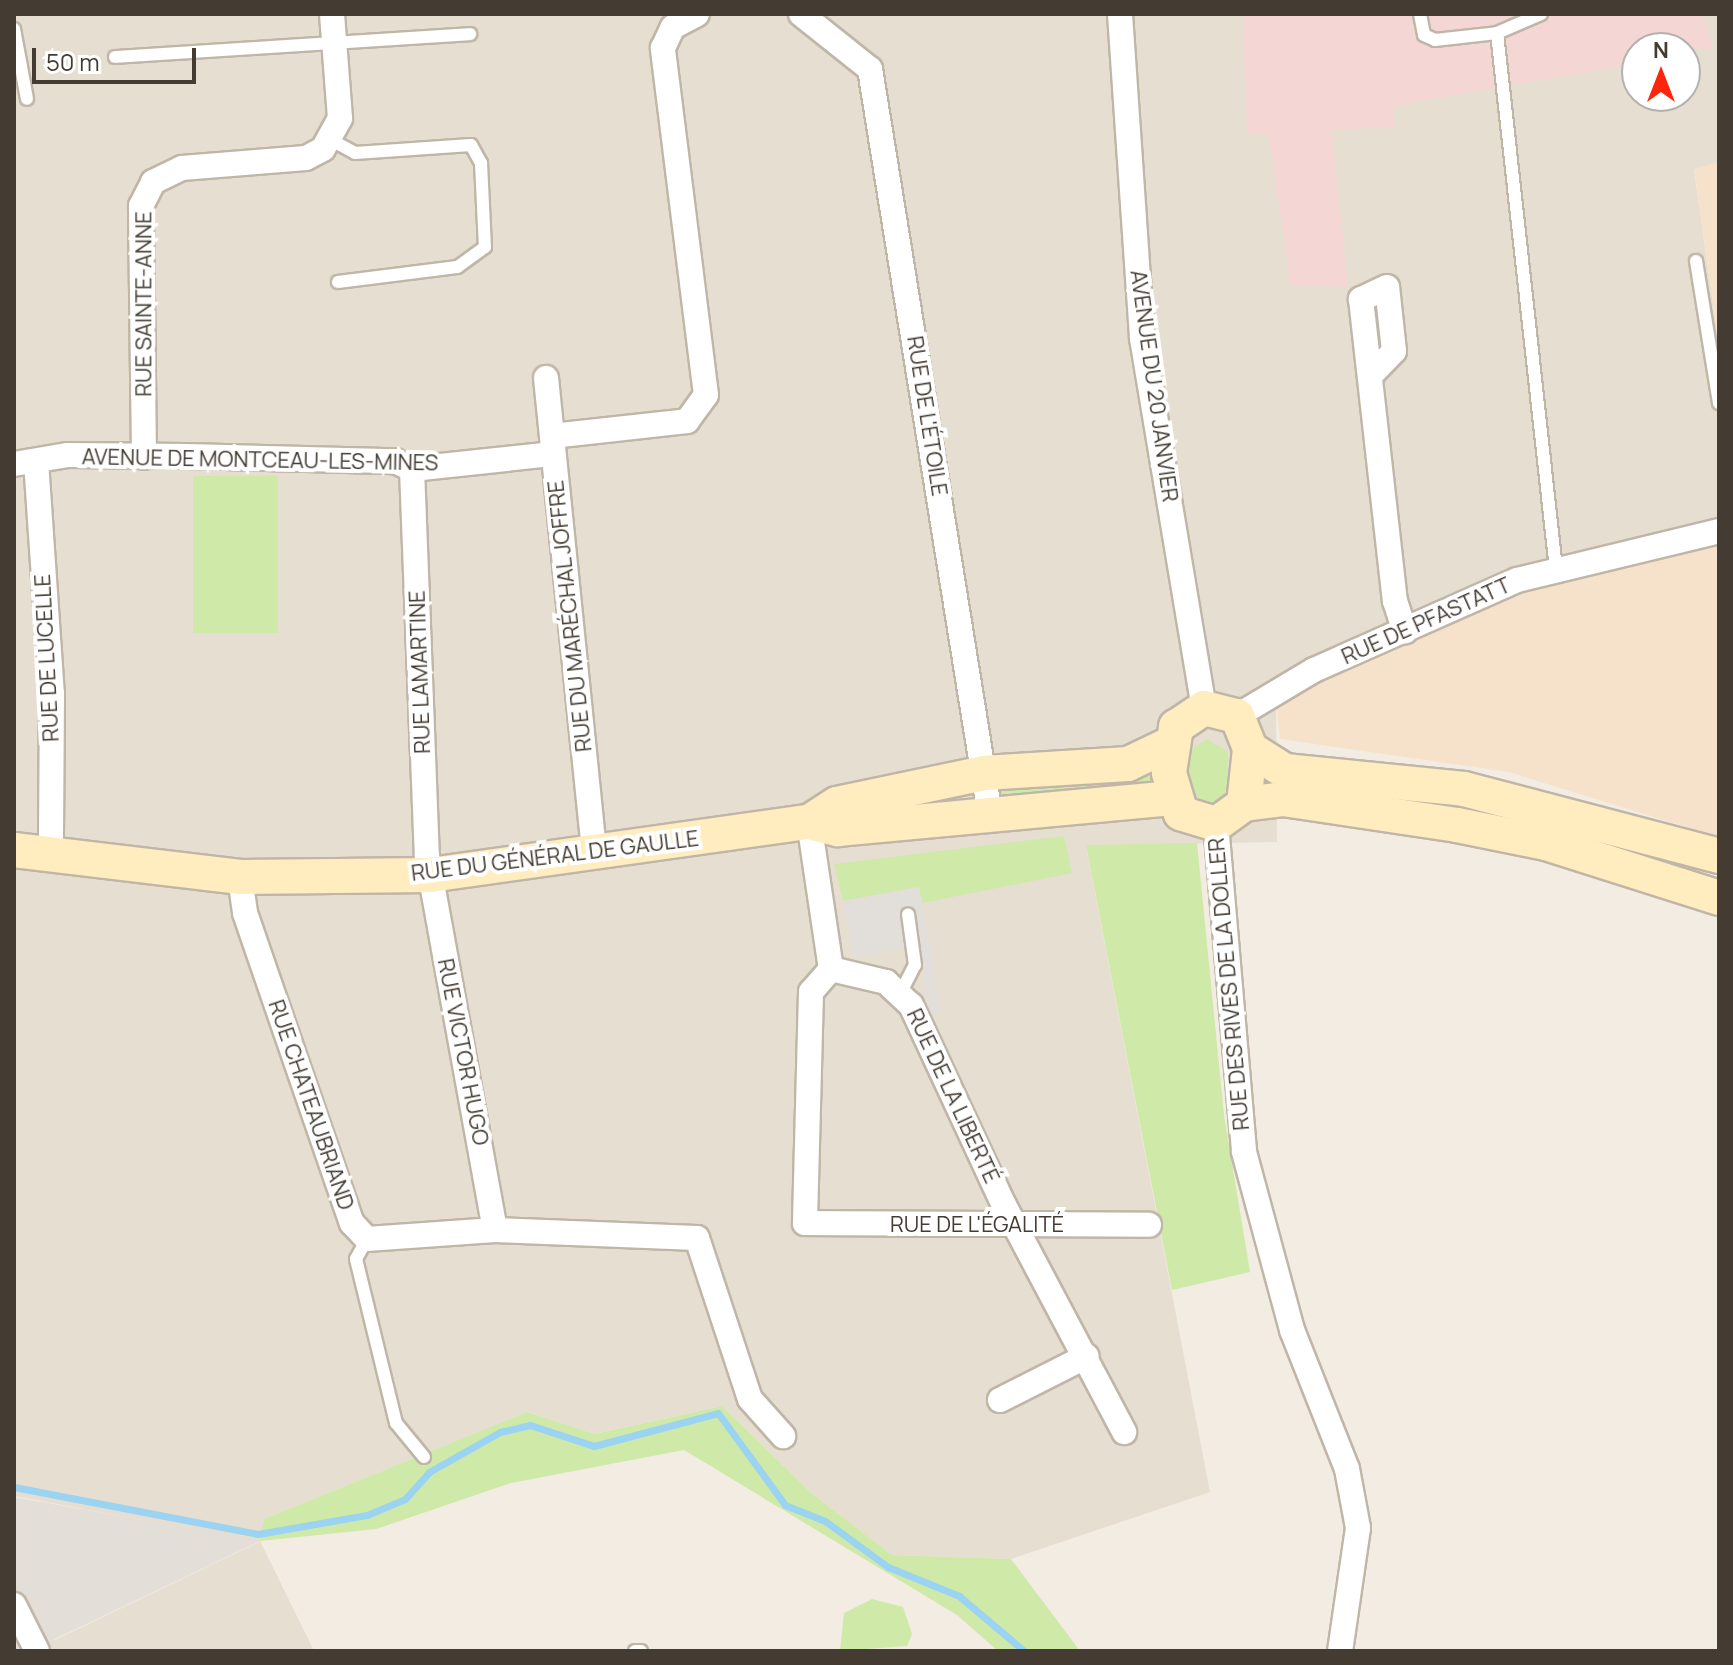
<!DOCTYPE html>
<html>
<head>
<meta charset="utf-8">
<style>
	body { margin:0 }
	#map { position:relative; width:1733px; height:1665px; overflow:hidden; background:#f2ece2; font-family:Manrope,sans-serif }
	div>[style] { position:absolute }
	.residential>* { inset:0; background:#e6ded0 }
	.commercial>* { inset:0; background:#f6e2cb }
	.industrial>* { inset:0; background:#e4ded8 }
	.medical>* { inset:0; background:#f4d7d4 }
	.green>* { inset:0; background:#cfe9a8; transform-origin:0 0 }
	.parking>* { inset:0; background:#e2dfdb }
	.stream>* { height:7px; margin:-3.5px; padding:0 3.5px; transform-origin:3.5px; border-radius:3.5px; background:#9bd3f2 }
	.roads { filter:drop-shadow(2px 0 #c0b6a8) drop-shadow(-2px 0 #c0b6a8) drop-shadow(0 2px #c0b6a8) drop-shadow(0 -2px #c0b6a8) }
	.service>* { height:12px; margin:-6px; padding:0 6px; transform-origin:6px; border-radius:6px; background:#fff }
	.minor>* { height:24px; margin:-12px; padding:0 12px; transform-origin:12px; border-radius:12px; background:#fff }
	.secondary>* { height:34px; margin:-17px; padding:0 17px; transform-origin:17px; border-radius:17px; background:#ffecbf }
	span { translate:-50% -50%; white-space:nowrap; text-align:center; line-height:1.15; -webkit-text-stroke:8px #fff; paint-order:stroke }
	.street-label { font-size:22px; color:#443c33 }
	.frame { position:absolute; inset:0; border:16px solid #443c33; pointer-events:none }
	.north { position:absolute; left:1621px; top:32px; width:80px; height:80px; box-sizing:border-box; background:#fff; border:2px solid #b4b1ad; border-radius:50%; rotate:0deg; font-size:22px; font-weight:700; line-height:32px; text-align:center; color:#443c33 }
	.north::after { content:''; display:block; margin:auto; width:28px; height:36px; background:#ff250c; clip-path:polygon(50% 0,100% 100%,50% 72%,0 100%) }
	.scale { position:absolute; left:32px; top:48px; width:164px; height:36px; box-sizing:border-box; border:4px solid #443c33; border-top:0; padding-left:10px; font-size:24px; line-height:28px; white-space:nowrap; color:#443c33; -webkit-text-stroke:6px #fff; paint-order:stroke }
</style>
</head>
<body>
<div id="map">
	<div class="residential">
		<div style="clip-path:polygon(evenodd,14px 14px,1719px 14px,1719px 162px,1694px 170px,1719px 346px,1719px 529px,1276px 702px,1277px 842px,1086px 846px,1210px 1492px,1011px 1559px,892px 1555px,811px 1493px,722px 1406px,595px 1434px,527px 1412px,264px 1519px,260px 1541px,314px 1651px,58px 1651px,53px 1641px,259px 1542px,14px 1496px,14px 14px,1637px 48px,1685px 48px,1685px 96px,1637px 96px,1637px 48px)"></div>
	</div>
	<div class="commercial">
		<div style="clip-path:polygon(1719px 162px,1719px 346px,1694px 169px)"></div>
		<div style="clip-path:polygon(1719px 529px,1719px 837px,1509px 772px,1280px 739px,1276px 703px,1511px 588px)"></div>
	</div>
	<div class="industrial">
		<div style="clip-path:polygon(14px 1497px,260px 1541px,53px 1640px,58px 1651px,14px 1651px)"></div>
	</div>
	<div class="medical">
		<div style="clip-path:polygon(1243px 14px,1703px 14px,1714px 49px,1637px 48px,1637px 63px,1393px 106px,1395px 127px,1332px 130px,1348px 287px,1291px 285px,1268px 133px,1247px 133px)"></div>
	</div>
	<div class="green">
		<div style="left:278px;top:476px;width:157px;height:85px;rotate:90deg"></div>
		<div style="clip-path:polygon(1207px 739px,1228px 752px,1227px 793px,1218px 805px,1204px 806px,1189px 794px,1190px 750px)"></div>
		<div style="clip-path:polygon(1159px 760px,1157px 789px,999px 804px,995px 779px)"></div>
		<div style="clip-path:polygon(1064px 836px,1072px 873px,922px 903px,919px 887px,843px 901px,834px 864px)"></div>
		<div style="clip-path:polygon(1197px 843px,1224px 1115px,1250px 1272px,1172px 1290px,1086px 845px)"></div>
		<div style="clip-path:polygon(722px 1406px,811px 1493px,892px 1555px,1011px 1559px,1080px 1651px,998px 1651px,957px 1615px,684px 1450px,511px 1483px,376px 1529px,260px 1541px,264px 1519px,527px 1412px,595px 1434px)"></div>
		<div style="clip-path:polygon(872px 1599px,903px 1607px,912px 1634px,907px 1646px,840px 1651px,844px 1613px)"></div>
	</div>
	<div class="parking">
		<div style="clip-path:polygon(919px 887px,942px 1012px,930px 1014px,918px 945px,853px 957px,843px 901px)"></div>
	</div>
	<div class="stream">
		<div style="left:14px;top:1487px;width:248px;rotate:10.9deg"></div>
		<div style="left:258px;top:1534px;width:111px;rotate:-9.9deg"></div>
		<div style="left:367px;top:1515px;width:41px;rotate:-22.8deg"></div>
		<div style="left:405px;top:1499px;width:36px;rotate:-48deg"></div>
		<div style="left:429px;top:1472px;width:81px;rotate:-29.4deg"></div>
		<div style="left:500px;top:1432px;width:31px;rotate:-13deg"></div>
		<div style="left:530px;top:1425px;width:67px;rotate:18.2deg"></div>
		<div style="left:594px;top:1446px;width:128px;rotate:-14.9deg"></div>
		<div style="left:718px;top:1413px;width:114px;rotate:53.9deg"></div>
		<div style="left:785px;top:1505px;width:43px;rotate:21.8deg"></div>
		<div style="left:825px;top:1521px;width:78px;rotate:36.1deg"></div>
		<div style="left:888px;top:1567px;width:77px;rotate:22.2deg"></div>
		<div style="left:959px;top:1596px;width:85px;rotate:40.2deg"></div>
	</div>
	<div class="roads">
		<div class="service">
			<div style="left:1420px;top:14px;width:21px;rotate:79deg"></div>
			<div style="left:1424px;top:35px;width:12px;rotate:24deg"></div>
			<div style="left:1435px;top:40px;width:62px;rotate:-6.4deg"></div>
			<div style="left:1541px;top:14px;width:48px;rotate:156.6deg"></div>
			<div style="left:1497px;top:33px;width:539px;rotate:83.72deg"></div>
			<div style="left:14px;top:29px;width:71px;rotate:79.5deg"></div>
			<div style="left:115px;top:57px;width:356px;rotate:-3.7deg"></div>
			<div style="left:331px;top:140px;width:27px;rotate:28deg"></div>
			<div style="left:355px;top:153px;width:116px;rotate:-3.9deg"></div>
			<div style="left:471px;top:145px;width:21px;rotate:61deg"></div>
			<div style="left:481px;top:163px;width:84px;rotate:87.3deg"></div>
			<div style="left:485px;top:247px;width:34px;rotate:144deg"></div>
			<div style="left:457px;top:267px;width:120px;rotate:172.8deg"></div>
			<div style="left:1696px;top:261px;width:144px;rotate:80.8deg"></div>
			<div style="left:901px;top:992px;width:30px;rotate:-63deg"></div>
			<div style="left:915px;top:965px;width:51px;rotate:-97.8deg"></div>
			<div style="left:367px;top:1239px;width:23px;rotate:119deg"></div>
			<div style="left:356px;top:1259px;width:169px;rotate:76.3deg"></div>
			<div style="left:396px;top:1423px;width:44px;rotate:50.5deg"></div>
			<div style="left:635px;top:1651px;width:6px"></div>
		</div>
		<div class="minor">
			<div style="left:801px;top:14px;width:88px;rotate:38.6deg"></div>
			<div style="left:870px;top:69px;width:756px;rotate:80.86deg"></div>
			<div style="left:1120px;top:14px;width:325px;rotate:86.1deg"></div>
			<div style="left:1142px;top:338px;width:375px;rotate:80.5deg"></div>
			<div style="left:1371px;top:375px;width:33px;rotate:-46deg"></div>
			<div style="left:1394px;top:351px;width:64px;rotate:-96.2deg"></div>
			<div style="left:1387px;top:287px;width:29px;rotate:155deg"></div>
			<div style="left:1361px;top:299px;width:304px;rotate:83.6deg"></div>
			<div style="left:1395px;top:601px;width:32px;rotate:72deg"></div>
			<div style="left:546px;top:378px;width:478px;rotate:84.2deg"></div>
			<div style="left:552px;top:436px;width:136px;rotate:-6.3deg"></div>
			<div style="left:687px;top:421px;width:32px;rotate:-54deg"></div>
			<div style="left:706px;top:395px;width:350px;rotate:-97.1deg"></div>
			<div style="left:663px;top:48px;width:23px;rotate:-65deg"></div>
			<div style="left:673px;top:27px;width:27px;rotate:-28deg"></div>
			<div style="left:144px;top:457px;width:251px;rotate:-90.7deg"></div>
			<div style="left:141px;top:206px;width:27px;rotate:-63deg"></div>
			<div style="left:153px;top:182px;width:32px;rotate:-26deg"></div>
			<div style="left:182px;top:168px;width:124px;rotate:-4.6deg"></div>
			<div style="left:306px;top:158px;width:19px;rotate:-28deg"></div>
			<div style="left:323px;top:149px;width:35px;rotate:-61deg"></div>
			<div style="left:340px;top:118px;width:104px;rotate:-94.4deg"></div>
			<div style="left:36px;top:461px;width:233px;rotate:86.1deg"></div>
			<div style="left:52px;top:693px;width:162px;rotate:90.4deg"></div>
			<div style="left:14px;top:464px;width:55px;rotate:-9.5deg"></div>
			<div style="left:68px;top:455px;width:117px;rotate:0.5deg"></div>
			<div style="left:185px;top:456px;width:210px;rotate:1.4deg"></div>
			<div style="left:395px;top:461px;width:19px;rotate:25deg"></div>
			<div style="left:412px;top:469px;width:142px;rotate:-6.1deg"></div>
			<div style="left:412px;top:469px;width:387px;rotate:87.8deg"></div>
			<div style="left:427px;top:856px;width:380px;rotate:79.7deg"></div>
			<div style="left:1237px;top:716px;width:90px;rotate:-30.9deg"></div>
			<div style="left:1314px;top:670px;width:222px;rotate:-23.9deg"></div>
			<div style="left:1517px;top:580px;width:208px;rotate:-13.6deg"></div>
			<div style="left:809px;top:822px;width:149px;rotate:81.5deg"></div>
			<div style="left:831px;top:969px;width:57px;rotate:13.3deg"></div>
			<div style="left:886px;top:982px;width:34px;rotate:43deg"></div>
			<div style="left:911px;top:1005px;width:221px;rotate:65.1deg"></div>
			<div style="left:1004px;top:1205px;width:257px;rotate:62.1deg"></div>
			<div style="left:1216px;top:824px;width:329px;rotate:85.1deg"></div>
			<div style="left:1244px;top:1152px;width:184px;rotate:74.9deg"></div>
			<div style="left:1292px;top:1330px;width:149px;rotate:68.4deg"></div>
			<div style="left:1347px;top:1469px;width:60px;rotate:79.4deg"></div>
			<div style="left:1358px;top:1528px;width:124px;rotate:98.3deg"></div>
			<div style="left:240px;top:877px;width:36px;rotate:82deg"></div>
			<div style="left:245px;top:913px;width:328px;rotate:71deg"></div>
			<div style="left:352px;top:1223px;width:22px;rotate:47deg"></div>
			<div style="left:367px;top:1239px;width:128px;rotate:-4deg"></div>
			<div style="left:495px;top:1230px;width:202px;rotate:2.3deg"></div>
			<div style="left:697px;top:1238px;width:169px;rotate:71.8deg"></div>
			<div style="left:750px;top:1399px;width:50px;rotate:48.3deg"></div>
			<div style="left:831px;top:969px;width:30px;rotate:131deg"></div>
			<div style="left:811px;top:992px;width:231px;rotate:91.5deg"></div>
			<div style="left:805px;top:1223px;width:344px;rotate:0.3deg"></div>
			<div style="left:1000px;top:1400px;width:97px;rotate:-26.8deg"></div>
			<div style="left:14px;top:1605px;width:51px;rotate:63.4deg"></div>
		</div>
		<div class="secondary">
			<div style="left:1204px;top:708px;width:34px;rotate:14deg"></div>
			<div style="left:1237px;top:716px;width:35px;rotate:68deg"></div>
			<div style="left:1250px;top:749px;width:55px;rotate:96.2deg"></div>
			<div style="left:1244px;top:804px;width:34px;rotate:144deg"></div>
			<div style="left:1216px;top:824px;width:37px;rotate:-163deg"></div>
			<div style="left:1181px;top:813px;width:42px;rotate:-106.7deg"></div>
			<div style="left:1169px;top:773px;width:47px;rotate:-81.3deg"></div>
			<div style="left:1176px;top:727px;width:34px;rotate:-34deg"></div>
			<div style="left:1250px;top:749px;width:41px;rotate:32.2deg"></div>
			<div style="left:1285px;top:771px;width:180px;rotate:5.7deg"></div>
			<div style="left:1464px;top:789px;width:264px;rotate:14.7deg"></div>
			<div style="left:1244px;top:804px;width:39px;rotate:-7deg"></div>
			<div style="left:1283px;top:799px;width:176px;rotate:8.5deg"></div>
			<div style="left:1457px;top:825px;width:91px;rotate:11.4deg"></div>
			<div style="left:1546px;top:843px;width:182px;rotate:17.6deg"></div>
			<div style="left:809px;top:822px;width:33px;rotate:-33deg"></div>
			<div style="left:837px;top:804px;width:150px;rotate:-11.9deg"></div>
			<div style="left:984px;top:773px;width:144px;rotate:-3.6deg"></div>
			<div style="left:1128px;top:764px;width:47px;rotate:-25.5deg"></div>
			<div style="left:14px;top:850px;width:228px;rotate:6.8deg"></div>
			<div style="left:240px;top:877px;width:190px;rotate:-0.6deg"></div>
			<div style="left:430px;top:875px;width:383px;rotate:-8deg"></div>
			<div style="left:809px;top:822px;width:30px;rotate:14deg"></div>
			<div style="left:838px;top:829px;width:335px;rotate:-5.3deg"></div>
		</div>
	</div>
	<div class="street-label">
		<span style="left:144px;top:304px;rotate:-90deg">RUE SAINTE-ANNE</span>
		<span style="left:1154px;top:386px;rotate:82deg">AVENUE DU 20 JANVIER</span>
		<span style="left:927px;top:416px;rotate:81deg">RUE DE L'ÉTOILE</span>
		<span style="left:260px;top:460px;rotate:1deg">AVENUE DE MONTCEAU-LES-MINES</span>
		<span style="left:570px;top:616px;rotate:-96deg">RUE DU MARÉCHAL JOFFRE</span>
		<span style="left:1426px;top:621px;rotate:-24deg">RUE DE PFASTATT</span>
		<span style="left:47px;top:658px;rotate:-93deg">RUE DE LUCELLE</span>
		<span style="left:420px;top:672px;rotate:-92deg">RUE LAMARTINE</span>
		<span style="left:555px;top:856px;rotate:-7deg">RUE DU GÉNÉRAL DE GAULLE</span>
		<span style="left:1229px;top:984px;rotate:-95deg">RUE DES RIVES DE LA DOLLER</span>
		<span style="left:463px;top:1052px;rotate:79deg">RUE VICTOR HUGO</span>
		<span style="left:953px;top:1096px;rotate:65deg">RUE DE LA LIBERTÉ</span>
		<span style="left:311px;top:1105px;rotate:71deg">RUE CHATEAUBRIAND</span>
		<span style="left:977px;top:1225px">RUE DE L'ÉGALITÉ</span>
	</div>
	<div class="frame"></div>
	<div class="north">N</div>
	<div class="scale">50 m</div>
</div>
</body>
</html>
